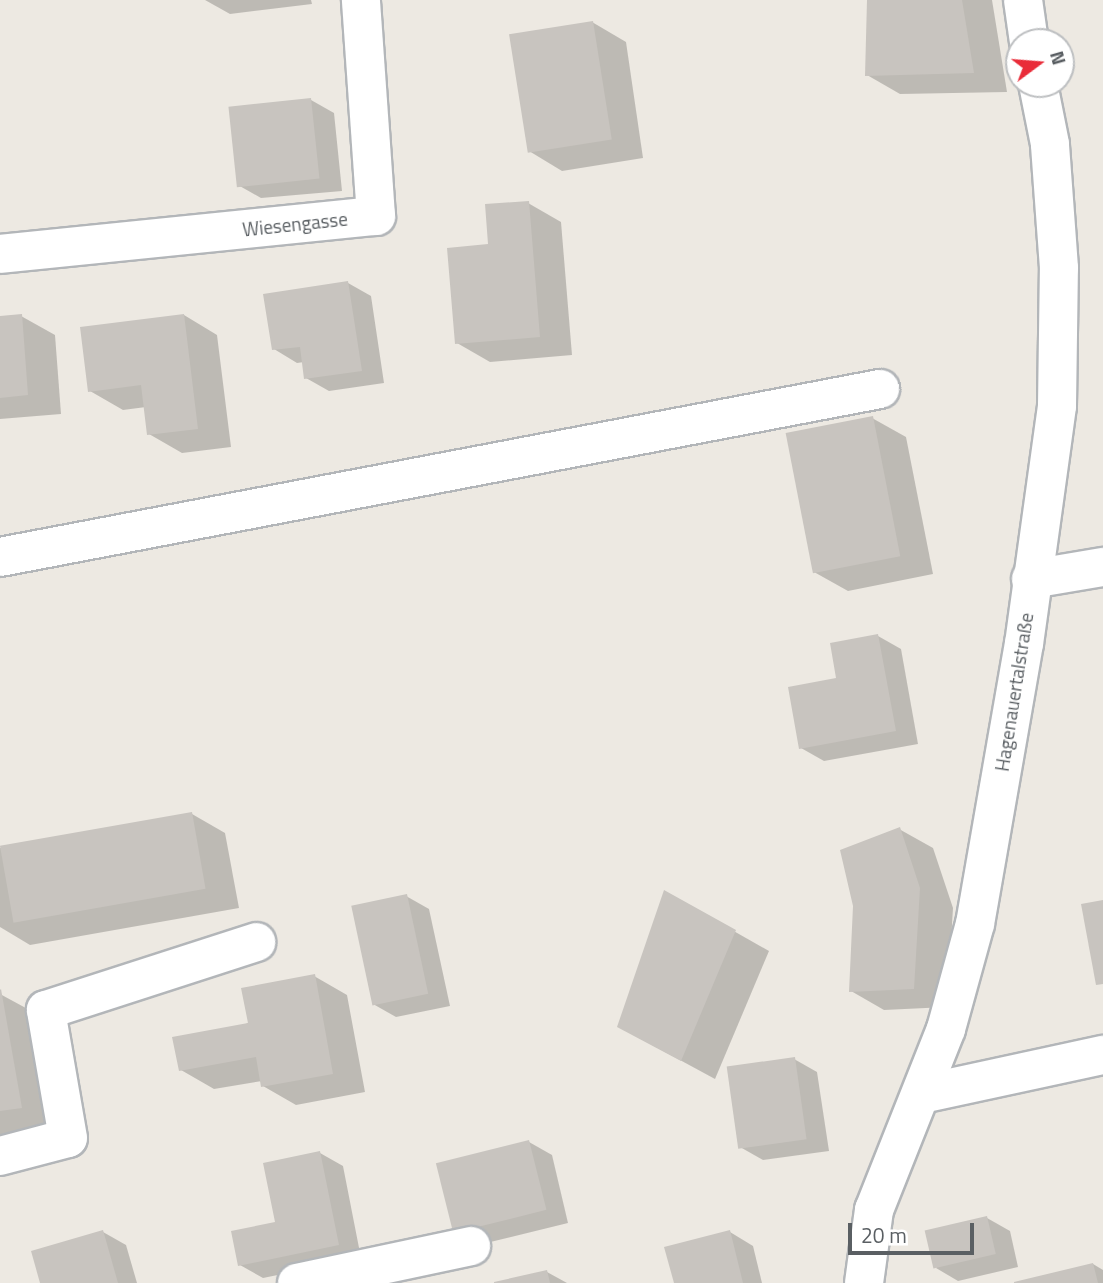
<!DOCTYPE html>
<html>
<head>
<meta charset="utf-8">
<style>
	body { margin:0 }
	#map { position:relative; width:1103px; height:1283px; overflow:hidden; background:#ede9e2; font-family:"Titillium Web",sans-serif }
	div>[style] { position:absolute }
	.shadow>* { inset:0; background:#0003 }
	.building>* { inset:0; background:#c8c4bf; transform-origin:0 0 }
	.roads { filter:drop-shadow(2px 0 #b3b6b9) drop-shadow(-2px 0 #b3b6b9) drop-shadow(0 2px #b3b6b9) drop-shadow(0 -2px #b3b6b9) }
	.minor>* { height:38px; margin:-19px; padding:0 19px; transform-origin:19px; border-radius:19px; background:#fff }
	span { translate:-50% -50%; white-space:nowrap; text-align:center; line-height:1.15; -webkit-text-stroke:7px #fff; paint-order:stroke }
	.street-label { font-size:19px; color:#5a5f63 }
	.north { position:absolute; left:1005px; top:28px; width:70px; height:70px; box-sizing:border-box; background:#fff; border:2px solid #bdbfc1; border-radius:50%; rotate:74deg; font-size:19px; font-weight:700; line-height:28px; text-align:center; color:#5a5f63 }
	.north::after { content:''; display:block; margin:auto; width:24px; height:32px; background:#e92c39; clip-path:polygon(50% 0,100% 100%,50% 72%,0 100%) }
	.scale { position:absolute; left:848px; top:1223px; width:126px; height:32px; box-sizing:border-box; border:4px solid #5a5f63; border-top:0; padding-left:9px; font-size:21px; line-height:24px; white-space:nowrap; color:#5a5f63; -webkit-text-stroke:5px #fff; paint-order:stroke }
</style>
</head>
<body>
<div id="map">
	<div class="shadow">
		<div style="clip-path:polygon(205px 0,311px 0,312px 4px,230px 14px)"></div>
		<div style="clip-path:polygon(869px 0,992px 0,1007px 92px,900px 94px,867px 75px)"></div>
		<div style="clip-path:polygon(592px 22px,626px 42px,643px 158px,562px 171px,529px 151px)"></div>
		<div style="clip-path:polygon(311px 100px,334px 113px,342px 191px,261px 198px,238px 185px)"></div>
		<div style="clip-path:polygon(528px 203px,561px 222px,572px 355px,490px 362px,457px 343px,490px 246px)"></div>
		<div style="clip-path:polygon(348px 283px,371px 296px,384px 383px,329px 391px,306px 378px,304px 362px,297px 363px,274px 349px)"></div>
		<div style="clip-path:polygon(184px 315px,217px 335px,231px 447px,182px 453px,149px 434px,146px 407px,123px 410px,90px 391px)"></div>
		<div style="clip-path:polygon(21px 316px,55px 335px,61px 414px,0 419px,0 318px)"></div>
		<div style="clip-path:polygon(872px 418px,906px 437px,933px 574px,848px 591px,814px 572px)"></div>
		<div style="clip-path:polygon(878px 636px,901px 649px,918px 744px,824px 761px,801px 748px,838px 680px)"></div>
		<div style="clip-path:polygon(192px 814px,225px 833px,239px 908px,30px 945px,0 927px,0 848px)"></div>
		<div style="clip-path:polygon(899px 829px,933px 848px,953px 908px,947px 1007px,884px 1010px,851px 991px)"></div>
		<div style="clip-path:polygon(665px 892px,769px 951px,715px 1079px,619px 1027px)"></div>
		<div style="clip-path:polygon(406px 896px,429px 909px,450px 1006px,396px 1017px,373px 1004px)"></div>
		<div style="clip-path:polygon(314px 976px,347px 995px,365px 1092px,296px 1105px,263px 1086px,262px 1081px,214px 1089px,181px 1070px)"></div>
		<div style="clip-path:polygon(0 994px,35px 1013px,54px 1126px,0 1135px)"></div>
		<div style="clip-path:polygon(794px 1059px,817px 1072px,829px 1151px,763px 1160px,740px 1147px)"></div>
		<div style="clip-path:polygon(529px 1142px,552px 1155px,568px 1223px,478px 1245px,455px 1231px)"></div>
		<div style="clip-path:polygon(320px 1153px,343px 1166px,361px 1258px,263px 1278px,240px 1265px,277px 1223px)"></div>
		<div style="clip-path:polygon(987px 1218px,1010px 1231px,1018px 1267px,958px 1281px,936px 1268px)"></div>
		<div style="clip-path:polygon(103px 1232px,126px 1245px,137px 1283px,42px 1283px)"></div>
		<div style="clip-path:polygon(730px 1232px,753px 1246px,762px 1283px,676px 1283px)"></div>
		<div style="clip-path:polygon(1093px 1264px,1103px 1270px,1103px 1283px,1017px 1283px)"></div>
		<div style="clip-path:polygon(547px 1272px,567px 1283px,497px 1283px)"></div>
	</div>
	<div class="building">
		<div style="clip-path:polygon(867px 0,962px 0,974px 73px,865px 76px)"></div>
		<div style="left:593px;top:21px;width:120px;height:85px;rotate:81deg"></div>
		<div style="left:311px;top:98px;width:81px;height:83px;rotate:84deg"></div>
		<div style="clip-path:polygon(529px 201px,540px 337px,455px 344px,447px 248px,488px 244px,485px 204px)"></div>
		<div style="clip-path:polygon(348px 281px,362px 371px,304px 379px,300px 347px,272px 350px,263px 294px)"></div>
		<div style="clip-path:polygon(22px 314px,28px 395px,0 398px,0 316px)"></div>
		<div style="clip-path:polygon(184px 314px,198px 429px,147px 435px,141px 385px,88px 392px,80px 327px)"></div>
		<div style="left:873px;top:416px;width:143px;height:89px;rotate:79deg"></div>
		<div style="clip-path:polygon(878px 634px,896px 731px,799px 749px,788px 687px,836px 678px,830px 643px)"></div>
		<div style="left:192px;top:812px;width:78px;height:195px;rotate:80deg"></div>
		<div style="clip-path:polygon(900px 827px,920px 888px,914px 989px,849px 992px,853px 906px,840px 850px)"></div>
		<div style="clip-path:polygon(664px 890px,736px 930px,681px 1061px,617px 1027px)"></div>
		<div style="left:407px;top:894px;width:102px;height:57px;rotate:78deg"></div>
		<div style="clip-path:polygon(1103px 900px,1103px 984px,1096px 985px,1081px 904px)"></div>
		<div style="clip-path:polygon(315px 974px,333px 1074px,261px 1087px,256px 1057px,179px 1071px,172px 1037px,248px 1023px,241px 988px)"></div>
		<div style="clip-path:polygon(1px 989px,22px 1108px,0 1111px,0 990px)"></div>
		<div style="left:795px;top:1057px;width:83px;height:69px;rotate:82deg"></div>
		<div style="left:529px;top:1140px;width:72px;height:96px;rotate:76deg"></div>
		<div style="clip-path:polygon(320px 1151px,339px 1245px,238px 1266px,231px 1231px,275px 1222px,263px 1163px)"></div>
		<div style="left:987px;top:1216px;width:39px;height:64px;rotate:77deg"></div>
		<div style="clip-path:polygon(103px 1230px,118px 1283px,40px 1283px,31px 1251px)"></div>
		<div style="clip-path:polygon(730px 1230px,743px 1283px,674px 1283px,664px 1247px)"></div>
		<div style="clip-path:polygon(1093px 1263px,1098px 1283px,1014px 1283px,1014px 1282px)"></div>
		<div style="clip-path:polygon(547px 1270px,550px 1283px,494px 1283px,494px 1282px)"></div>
	</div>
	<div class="roads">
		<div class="minor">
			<div style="left:1023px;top:0;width:42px;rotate:81.9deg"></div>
			<div style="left:0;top:254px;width:378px;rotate:-5.8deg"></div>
			<div style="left:376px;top:216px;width:217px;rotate:-94deg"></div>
			<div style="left:0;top:557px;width:896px;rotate:-10.81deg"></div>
			<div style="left:1031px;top:579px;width:73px;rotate:-9.5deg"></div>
			<div style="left:922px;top:1094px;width:185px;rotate:-12.2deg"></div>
			<div style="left:0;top:1156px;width:70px;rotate:-14.8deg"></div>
			<div style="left:68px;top:1138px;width:130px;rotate:-99.8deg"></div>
			<div style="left:46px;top:1010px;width:221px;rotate:-17.9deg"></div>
			<div style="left:297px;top:1283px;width:178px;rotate:-12deg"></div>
			<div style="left:864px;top:1283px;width:74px;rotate:-82.2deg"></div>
			<div style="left:874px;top:1210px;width:195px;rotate:-68.3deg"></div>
			<div style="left:946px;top:1029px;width:109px;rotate:-74.6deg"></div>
			<div style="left:975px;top:924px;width:284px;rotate:-80.1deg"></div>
			<div style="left:1024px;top:644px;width:240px;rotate:-82.1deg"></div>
			<div style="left:1057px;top:406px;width:138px;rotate:-89.2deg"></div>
			<div style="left:1059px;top:268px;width:124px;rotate:-94.2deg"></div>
			<div style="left:1050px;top:144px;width:61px;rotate:-101.3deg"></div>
		</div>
	</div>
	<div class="street-label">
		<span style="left:295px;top:224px;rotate:-6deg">Wiesengasse</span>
		<span style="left:1014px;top:692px;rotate:-81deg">Hagenauertalstraße</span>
	</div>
	<div class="north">N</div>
	<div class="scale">20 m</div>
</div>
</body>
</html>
